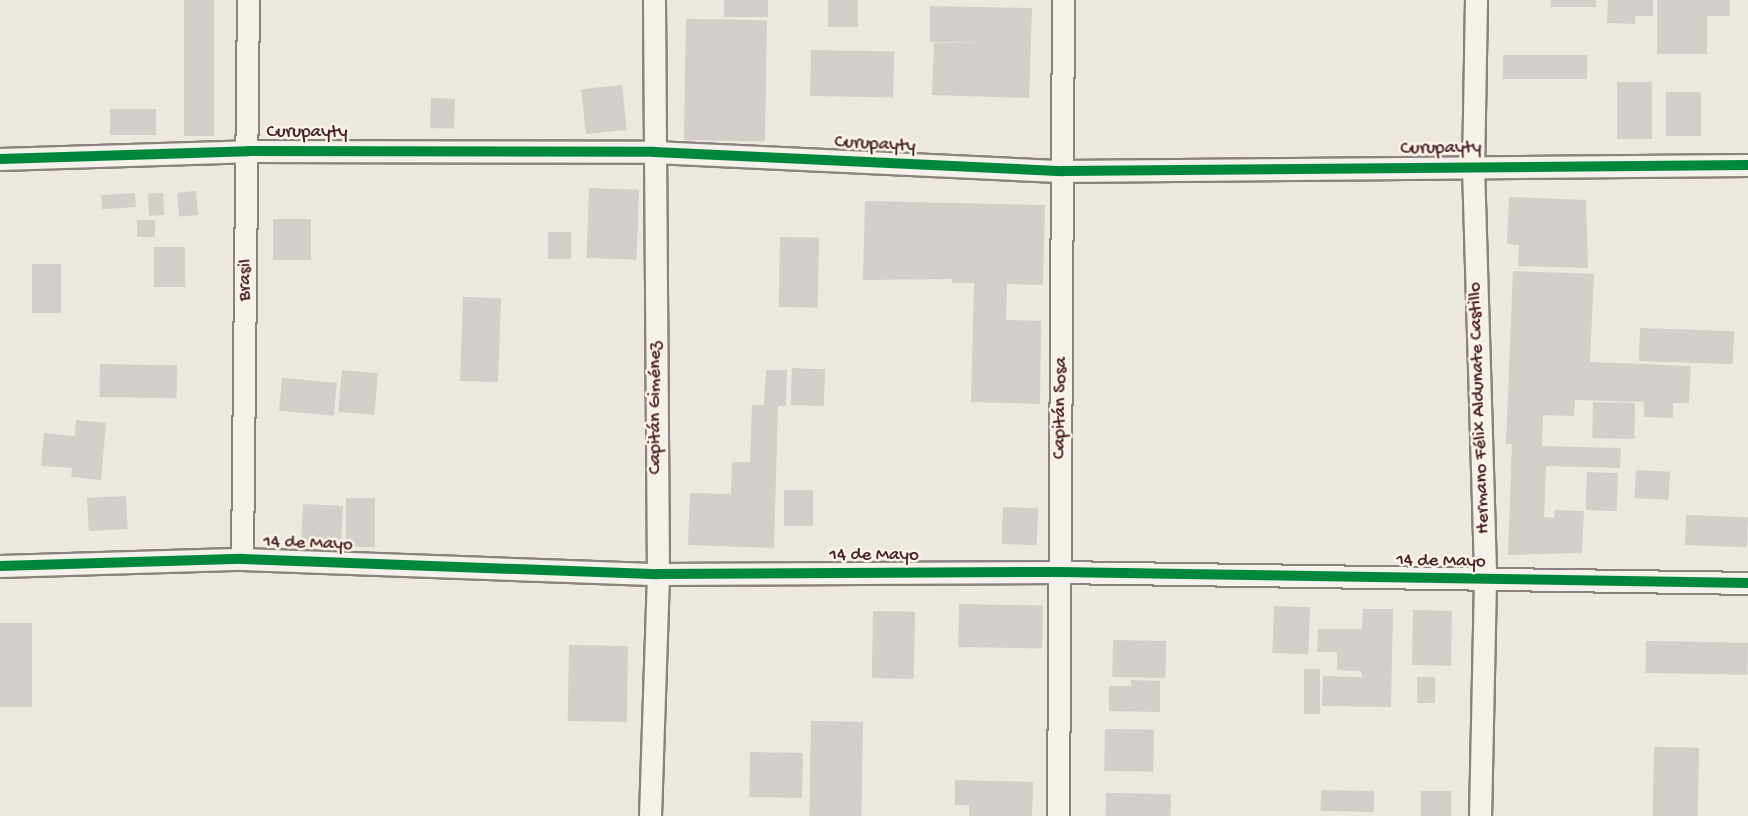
<!DOCTYPE html>
<html>
<head>
<meta charset="utf-8">
<style>
	body { margin:0 }
	#map { position:relative; width:1748px; height:816px; overflow:hidden; background:#ece7df; font-family:"Gochi Hand",sans-serif }
	div>[style] { position:absolute }
	.building>* { inset:0; background:#d3cec9; transform-origin:0 0 }
	.roads { filter:drop-shadow(2px 0 #8b817f) drop-shadow(-2px 0 #8b817f) drop-shadow(0 2px #8b817f) drop-shadow(0 -2px #8b817f) }
	.minor>* { height:21px; margin:-10.5px; padding:0 10.5px; transform-origin:10.5px; border-radius:10.5px; background:#f4f0ea }
	.cycleway>* { height:10px; margin:-5px; padding:0 5px; transform-origin:5px; border-radius:5px; background:#00873e }
	span { translate:-50% -50%; white-space:nowrap; text-align:center; line-height:1.15; -webkit-text-stroke:5px #fcf5e5; paint-order:stroke }
	.street-label { font-size:19px; color:#4a1f2b }
</style>
</head>
<body>
<div id="map">
	<div class="building">
		<div style="left:184px;top:0;width:30px;height:136px"></div>
		<div style="left:724px;top:0;width:44px;height:17px"></div>
		<div style="left:828px;top:0;width:30px;height:27px"></div>
		<div style="left:1551px;top:0;width:45px;height:7px"></div>
		<div style="clip-path:polygon(1608px 0,1653px 0,1653px 16px,1635px 16px,1635px 24px,1607px 23px)"></div>
		<div style="clip-path:polygon(1657px 0,1730px 0,1730px 16px,1707px 16px,1707px 54px,1657px 54px)"></div>
		<div style="clip-path:polygon(930px 6px,1032px 8px,1029px 98px,932px 95px,934px 43px,986px 43px,930px 42px)"></div>
		<div style="left:686px;top:19px;width:81px;height:121px;rotate:1deg"></div>
		<div style="left:811px;top:50px;width:83px;height:46px;rotate:1deg"></div>
		<div style="left:1503px;top:55px;width:84px;height:24px"></div>
		<div style="left:1617px;top:82px;width:35px;height:57px"></div>
		<div style="left:622px;top:85px;width:45px;height:41px;rotate:84deg"></div>
		<div style="left:1701px;top:92px;width:44px;height:35px;rotate:90deg"></div>
		<div style="left:431px;top:98px;width:24px;height:30px;rotate:2deg"></div>
		<div style="left:110px;top:109px;width:46px;height:26px"></div>
		<div style="left:589px;top:188px;width:50px;height:70px;rotate:2deg"></div>
		<div style="left:196px;top:191px;width:24px;height:19px;rotate:85deg"></div>
		<div style="left:135px;top:193px;width:14px;height:34px;rotate:86deg"></div>
		<div style="left:163px;top:193px;width:22px;height:15px;rotate:87deg"></div>
		<div style="clip-path:polygon(1509px 197px,1586px 200px,1588px 268px,1518px 266px,1519px 245px,1507px 244px)"></div>
		<div style="clip-path:polygon(865px 201px,1045px 205px,1043px 285px,1007px 284px,1006px 320px,1041px 321px,1040px 404px,971px 402px,974px 283px,952px 283px,952px 279px,863px 280px)"></div>
		<div style="left:273px;top:219px;width:38px;height:41px"></div>
		<div style="left:155px;top:220px;width:17px;height:18px;rotate:90deg"></div>
		<div style="left:548px;top:232px;width:23px;height:27px"></div>
		<div style="left:780px;top:237px;width:39px;height:70px;rotate:1deg"></div>
		<div style="left:154px;top:247px;width:31px;height:40px"></div>
		<div style="left:32px;top:264px;width:29px;height:49px"></div>
		<div style="clip-path:polygon(1513px 271px,1594px 274px,1590px 362px,1691px 366px,1689px 403px,1673px 403px,1673px 418px,1644px 417px,1644px 402px,1575px 400px,1574px 416px,1543px 415px,1542px 446px,1621px 448px,1620px 468px,1546px 466px,1544px 517px,1554px 518px,1555px 510px,1584px 511px,1582px 553px,1508px 555px,1512px 444px,1506px 444px)"></div>
		<div style="left:463px;top:297px;width:38px;height:84px;rotate:2deg"></div>
		<div style="left:1640px;top:328px;width:94px;height:33px;rotate:2deg"></div>
		<div style="left:100px;top:364px;width:77px;height:33px;rotate:1deg"></div>
		<div style="left:792px;top:368px;width:33px;height:37px;rotate:2deg"></div>
		<div style="left:342px;top:370px;width:36px;height:42px;rotate:5deg"></div>
		<div style="clip-path:polygon(766px 370px,787px 370px,786px 406px,778px 406px,774px 548px,688px 545px,690px 493px,731px 494px,732px 462px,750px 462px,752px 405px,764px 405px)"></div>
		<div style="left:282px;top:378px;width:55px;height:33px;rotate:5deg"></div>
		<div style="left:1593px;top:402px;width:42px;height:36px;rotate:1deg"></div>
		<div style="clip-path:polygon(76px 420px,106px 423px,101px 480px,71px 477px,72px 468px,41px 466px,44px 433px,75px 436px)"></div>
		<div style="left:1636px;top:470px;width:34px;height:28px;rotate:3deg"></div>
		<div style="left:1587px;top:472px;width:31px;height:38px;rotate:2deg"></div>
		<div style="left:784px;top:490px;width:29px;height:36px"></div>
		<div style="left:126px;top:496px;width:33px;height:39px;rotate:87deg"></div>
		<div style="left:346px;top:498px;width:29px;height:49px"></div>
		<div style="left:303px;top:504px;width:40px;height:40px;rotate:3deg"></div>
		<div style="left:1003px;top:507px;width:35px;height:37px;rotate:2deg"></div>
		<div style="left:1686px;top:515px;width:62px;height:30px;rotate:2deg"></div>
		<div style="left:959px;top:604px;width:84px;height:43px;rotate:1deg"></div>
		<div style="left:1274px;top:606px;width:36px;height:47px;rotate:2deg"></div>
		<div style="clip-path:polygon(1363px 609px,1393px 609px,1391px 707px,1322px 706px,1323px 676px,1362px 677px,1361px 671px,1337px 670px,1337px 652px,1317px 652px,1318px 629px,1362px 629px)"></div>
		<div style="left:1413px;top:610px;width:39px;height:55px;rotate:1deg"></div>
		<div style="left:873px;top:611px;width:42px;height:67px;rotate:1deg"></div>
		<div style="left:0;top:623px;width:32px;height:84px"></div>
		<div style="left:1113px;top:640px;width:53px;height:37px;rotate:1deg"></div>
		<div style="left:1646px;top:641px;width:102px;height:32px;rotate:1deg"></div>
		<div style="left:569px;top:645px;width:59px;height:76px;rotate:1deg"></div>
		<div style="left:1304px;top:669px;width:16px;height:45px"></div>
		<div style="left:1417px;top:677px;width:18px;height:26px"></div>
		<div style="clip-path:polygon(1131px 680px,1160px 681px,1160px 712px,1109px 711px,1109px 686px,1131px 686px)"></div>
		<div style="left:811px;top:721px;width:52px;height:95px;rotate:1deg"></div>
		<div style="left:1105px;top:729px;width:49px;height:42px;rotate:1deg"></div>
		<div style="left:1654px;top:747px;width:45px;height:69px;rotate:1deg"></div>
		<div style="left:750px;top:752px;width:53px;height:45px;rotate:1deg"></div>
		<div style="clip-path:polygon(955px 780px,1033px 782px,1032px 816px,969px 816px,969px 805px,955px 805px)"></div>
		<div style="left:1321px;top:790px;width:53px;height:21px;rotate:1deg"></div>
		<div style="left:1421px;top:791px;width:30px;height:25px"></div>
		<div style="left:1106px;top:793px;width:65px;height:23px;rotate:1deg"></div>
	</div>
	<div class="roads">
		<div class="minor">
			<div style="left:1476px;top:0;width:166px;rotate:91deg"></div>
			<div style="left:1473px;top:166px;width:414px;rotate:88.3deg"></div>
			<div style="left:1485px;top:580px;width:236px;rotate:91.2deg"></div>
			<div style="left:0;top:159px;width:248px;rotate:-1.8deg"></div>
			<div style="left:248px;top:151px;width:406px;rotate:0.1deg"></div>
			<div style="left:654px;top:152px;width:409px;rotate:2.7deg"></div>
			<div style="left:1063px;top:171px;width:685px;rotate:-0.5deg"></div>
			<div style="left:242px;top:559px;width:559px;rotate:-89.39deg"></div>
			<div style="left:0;top:566px;width:242px;rotate:-1.7deg"></div>
			<div style="left:242px;top:559px;width:416px;rotate:2.1deg"></div>
			<div style="left:658px;top:574px;width:401px;rotate:-0.3deg"></div>
			<div style="left:1059px;top:572px;width:689px;rotate:0.91deg"></div>
			<div style="left:650px;top:816px;width:242px;rotate:-88.1deg"></div>
			<div style="left:658px;top:574px;width:574px;rotate:-90.4deg"></div>
			<div style="left:1058px;top:816px;width:816px;rotate:-89.65deg"></div>
		</div>
	</div>
	<div class="cycleway">
		<div style="left:0;top:159px;width:248px;rotate:-1.8deg"></div>
		<div style="left:248px;top:151px;width:406px;rotate:0.1deg"></div>
		<div style="left:654px;top:152px;width:409px;rotate:2.7deg"></div>
		<div style="left:1063px;top:171px;width:685px;rotate:-0.5deg"></div>
		<div style="left:0;top:566px;width:242px;rotate:-1.7deg"></div>
		<div style="left:242px;top:559px;width:416px;rotate:2.1deg"></div>
		<div style="left:658px;top:574px;width:401px;rotate:-0.3deg"></div>
		<div style="left:1059px;top:572px;width:689px;rotate:0.91deg"></div>
	</div>
	<div class="street-label">
		<span style="left:307px;top:133px">Curupayty</span>
		<span style="left:875px;top:145px;rotate:3deg">Curupayty</span>
		<span style="left:1441px;top:149px;rotate:-1deg">Curupayty</span>
		<span style="left:246px;top:280px;rotate:-89deg">Brasil</span>
		<span style="left:656px;top:408px;rotate:-90deg">Capitán Giménez</span>
		<span style="left:1061px;top:408px;rotate:-89deg">Capitán Sosa</span>
		<span style="left:1480px;top:408px;rotate:-92deg">Hermano Félix Aldunate Castillo</span>
		<span style="left:308px;top:544px;rotate:2deg">14 de Mayo</span>
		<span style="left:874px;top:556px">14 de Mayo</span>
		<span style="left:1441px;top:562px;rotate:1deg">14 de Mayo</span>
	</div>
</div>
</body>
</html>
